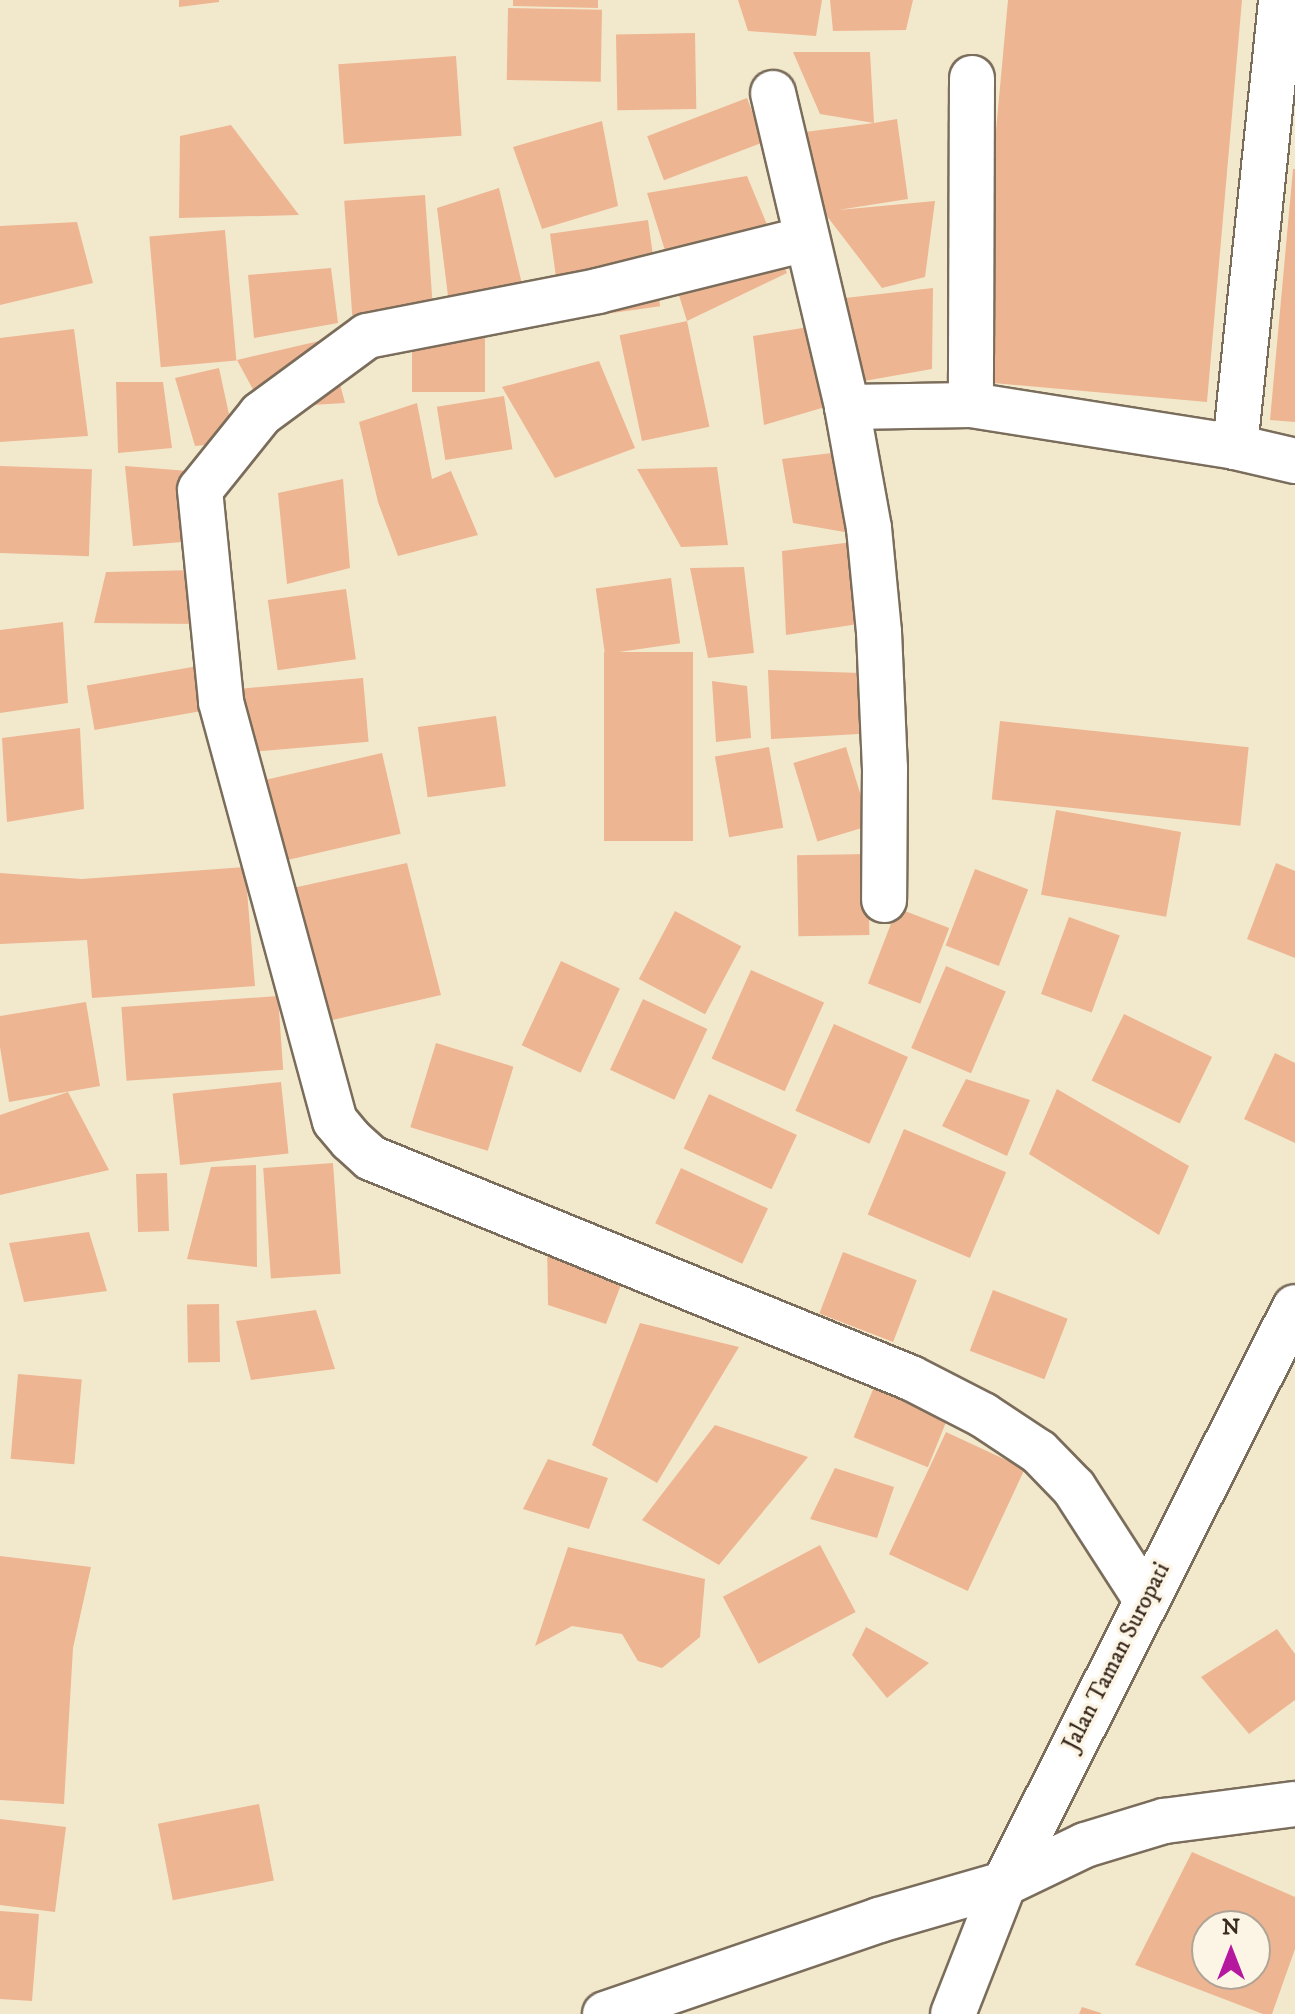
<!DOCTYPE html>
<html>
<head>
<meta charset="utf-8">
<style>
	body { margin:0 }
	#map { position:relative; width:1295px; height:2014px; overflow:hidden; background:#f2e9cd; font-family:"IM FELL DW Pica",serif }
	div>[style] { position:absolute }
	.building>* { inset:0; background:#eeb592; transform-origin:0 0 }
	.roads { filter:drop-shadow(2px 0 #7b6d5b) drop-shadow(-2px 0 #7b6d5b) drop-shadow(0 2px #7b6d5b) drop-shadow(0 -2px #7b6d5b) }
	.street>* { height:44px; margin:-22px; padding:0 22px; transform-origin:22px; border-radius:22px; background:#fff }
	.secondary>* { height:44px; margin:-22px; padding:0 22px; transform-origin:22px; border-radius:22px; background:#fff }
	span { translate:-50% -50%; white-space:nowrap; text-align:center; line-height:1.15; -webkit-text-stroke:7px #fcf5e5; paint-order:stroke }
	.street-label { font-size:24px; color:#3b2a1e }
	.north { position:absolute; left:1191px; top:1910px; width:80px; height:80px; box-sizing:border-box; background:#fcf5e5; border:2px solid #afa495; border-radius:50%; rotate:0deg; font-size:22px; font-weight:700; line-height:32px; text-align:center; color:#3b2a1e }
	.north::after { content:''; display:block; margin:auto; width:28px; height:36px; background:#b5179e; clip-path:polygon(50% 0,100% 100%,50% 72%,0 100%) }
</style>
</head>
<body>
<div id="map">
	<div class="building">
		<div style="clip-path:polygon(179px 0,219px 0,219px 2px,179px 7px)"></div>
		<div style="clip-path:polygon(513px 0,598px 0,598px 8px,513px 6px)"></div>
		<div style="clip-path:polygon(738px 0,822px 0,816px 36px,748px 31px)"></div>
		<div style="clip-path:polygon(830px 0,913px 0,906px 30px,833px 31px)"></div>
		<div style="clip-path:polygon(1008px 0,1242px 0,1207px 402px,982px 382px,993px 163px)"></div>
		<div style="left:508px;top:8px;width:94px;height:72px;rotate:1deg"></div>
		<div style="left:695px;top:33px;width:76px;height:79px;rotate:89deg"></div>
		<div style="clip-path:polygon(793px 52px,870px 52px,874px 123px,897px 119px,908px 199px,838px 210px,935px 201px,925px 277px,882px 288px,823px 211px,797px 133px,874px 123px,820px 114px)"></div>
		<div style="left:456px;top:56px;width:80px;height:118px;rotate:86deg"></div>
		<div style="left:747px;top:98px;width:47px;height:107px;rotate:69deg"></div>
		<div style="clip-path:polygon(602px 121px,618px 206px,542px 229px,513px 147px)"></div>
		<div style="clip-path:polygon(231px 125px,299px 215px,179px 218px,180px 136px)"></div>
		<div style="clip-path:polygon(1293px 169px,1295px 169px,1295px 422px,1270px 420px)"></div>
		<div style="clip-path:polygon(747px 176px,787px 273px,687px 321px,647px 193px)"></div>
		<div style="clip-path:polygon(499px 188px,522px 284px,448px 296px,437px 208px)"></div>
		<div style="left:425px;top:195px;width:115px;height:81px;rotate:86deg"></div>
		<div style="left:648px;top:220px;width:87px;height:99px;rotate:82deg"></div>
		<div style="clip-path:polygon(77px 222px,93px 283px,0 305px,0 226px)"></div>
		<div style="left:225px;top:230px;width:131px;height:76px;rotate:85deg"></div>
		<div style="clip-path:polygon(331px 268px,338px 323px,254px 338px,248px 275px)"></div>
		<div style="clip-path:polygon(933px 288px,932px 369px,864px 381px,845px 298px)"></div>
		<div style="left:687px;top:321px;width:108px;height:69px;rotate:78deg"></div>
		<div style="clip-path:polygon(815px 326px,832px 405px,764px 425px,753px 336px)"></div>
		<div style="left:485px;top:327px;width:65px;height:73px;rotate:90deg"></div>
		<div style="clip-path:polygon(74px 329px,88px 436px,0 442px,0 338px)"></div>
		<div style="clip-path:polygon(328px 339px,345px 403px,263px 408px,237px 360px)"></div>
		<div style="clip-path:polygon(599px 361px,635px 448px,555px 478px,502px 387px)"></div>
		<div style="clip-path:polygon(219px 368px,235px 442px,195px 446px,175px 378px)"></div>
		<div style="clip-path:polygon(116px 382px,163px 382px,172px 448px,118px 453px)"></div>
		<div style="left:504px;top:396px;width:54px;height:68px;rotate:81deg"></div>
		<div style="clip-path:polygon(417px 403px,432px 479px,451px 471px,478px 535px,398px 556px,378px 502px,359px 422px)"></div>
		<div style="clip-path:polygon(840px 452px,850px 533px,793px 523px,782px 459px)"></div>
		<div style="left:0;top:466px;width:92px;height:87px;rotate:2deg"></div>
		<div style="clip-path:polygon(125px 466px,214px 473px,220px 539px,133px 546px)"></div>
		<div style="clip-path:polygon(717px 467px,728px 545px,681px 547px,637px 469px)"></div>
		<div style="clip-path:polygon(343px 479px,350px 568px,287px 584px,278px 493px)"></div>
		<div style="clip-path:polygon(860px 541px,865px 623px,786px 635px,782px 551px)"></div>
		<div style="clip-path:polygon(744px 567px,754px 653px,708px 658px,690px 568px)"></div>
		<div style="clip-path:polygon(198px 570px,197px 624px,94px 623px,106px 572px)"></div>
		<div style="left:671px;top:578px;width:66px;height:76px;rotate:82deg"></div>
		<div style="left:346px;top:589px;width:71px;height:79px;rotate:82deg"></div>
		<div style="clip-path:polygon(63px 622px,68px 703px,0 713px,0 630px)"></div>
		<div style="left:693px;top:652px;width:189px;height:89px;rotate:90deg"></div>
		<div style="left:198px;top:666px;width:45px;height:113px;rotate:80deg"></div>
		<div style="clip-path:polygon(768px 670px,862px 673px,859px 734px,771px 739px)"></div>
		<div style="left:363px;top:678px;width:64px;height:128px;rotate:85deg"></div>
		<div style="clip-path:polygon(712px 681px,747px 686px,751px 738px,716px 742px)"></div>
		<div style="left:496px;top:716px;width:71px;height:79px;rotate:82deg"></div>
		<div style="left:1000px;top:721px;width:250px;height:79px;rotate:6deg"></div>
		<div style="clip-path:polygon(80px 728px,84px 809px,7px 822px,2px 738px)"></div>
		<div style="left:769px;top:747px;width:82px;height:55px;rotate:80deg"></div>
		<div style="left:846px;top:747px;width:82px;height:55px;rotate:73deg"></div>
		<div style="left:382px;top:753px;width:83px;height:136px;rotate:77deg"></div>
		<div style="left:1056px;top:810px;width:127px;height:86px;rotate:10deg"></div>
		<div style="left:868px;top:854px;width:81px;height:71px;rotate:89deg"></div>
		<div style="clip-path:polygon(407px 863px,441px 995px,328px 1021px,279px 891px)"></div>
		<div style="clip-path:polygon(1276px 863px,1295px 871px,1295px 958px,1247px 939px)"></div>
		<div style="clip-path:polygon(245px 867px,255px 986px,92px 998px,87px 940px,0 944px,0 873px,82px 879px)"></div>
		<div style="left:975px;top:869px;width:57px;height:82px;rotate:21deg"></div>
		<div style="left:897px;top:908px;width:56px;height:81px;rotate:21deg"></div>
		<div style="left:675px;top:911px;width:75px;height:77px;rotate:28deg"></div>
		<div style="left:1069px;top:917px;width:54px;height:82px;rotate:20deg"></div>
		<div style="left:561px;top:961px;width:65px;height:93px;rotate:25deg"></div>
		<div style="left:946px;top:966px;width:65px;height:89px;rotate:23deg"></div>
		<div style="left:751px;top:970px;width:80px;height:97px;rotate:24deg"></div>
		<div style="left:278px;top:996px;width:74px;height:157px;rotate:86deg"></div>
		<div style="left:643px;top:999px;width:71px;height:78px;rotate:25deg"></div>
		<div style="clip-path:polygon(86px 1002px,100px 1086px,9px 1102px,0 1047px,0 1016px)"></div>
		<div style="left:1124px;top:1014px;width:98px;height:74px;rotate:26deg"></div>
		<div style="left:834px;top:1024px;width:81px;height:95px;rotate:24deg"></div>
		<div style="left:436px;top:1043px;width:81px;height:88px;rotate:17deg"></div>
		<div style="clip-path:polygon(1275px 1053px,1295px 1063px,1295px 1143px,1244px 1119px)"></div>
		<div style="clip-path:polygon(966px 1079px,1030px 1100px,1007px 1156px,942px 1126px)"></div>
		<div style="left:281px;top:1082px;width:72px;height:109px;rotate:84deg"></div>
		<div style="clip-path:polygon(1057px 1089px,1189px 1166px,1159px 1235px,1029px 1154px)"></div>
		<div style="clip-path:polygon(68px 1092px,109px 1170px,0 1195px,0 1115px)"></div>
		<div style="left:709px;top:1094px;width:97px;height:60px;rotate:25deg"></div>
		<div style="left:904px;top:1129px;width:111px;height:93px;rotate:23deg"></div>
		<div style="left:333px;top:1163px;width:111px;height:70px;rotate:86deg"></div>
		<div style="clip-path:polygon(256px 1165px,257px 1267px,187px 1259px,211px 1167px)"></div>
		<div style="left:681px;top:1168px;width:96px;height:61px;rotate:25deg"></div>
		<div style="left:167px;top:1173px;width:58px;height:31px;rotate:88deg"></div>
		<div style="clip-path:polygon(89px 1232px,107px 1291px,24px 1302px,9px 1243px)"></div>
		<div style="clip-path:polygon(547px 1239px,624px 1277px,606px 1324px,548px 1305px)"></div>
		<div style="left:843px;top:1252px;width:79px;height:66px;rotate:21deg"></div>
		<div style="left:993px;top:1290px;width:80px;height:65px;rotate:21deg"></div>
		<div style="left:219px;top:1304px;width:58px;height:32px;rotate:89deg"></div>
		<div style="clip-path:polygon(316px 1310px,335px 1369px,251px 1380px,236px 1321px)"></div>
		<div style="clip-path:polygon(640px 1323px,739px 1347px,657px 1483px,592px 1445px)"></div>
		<div style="left:18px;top:1374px;width:64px;height:85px;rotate:5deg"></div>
		<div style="left:878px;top:1377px;width:80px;height:65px;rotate:22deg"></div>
		<div style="clip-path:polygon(715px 1425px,808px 1457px,719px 1565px,642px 1520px)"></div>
		<div style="left:946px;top:1432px;width:87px;height:135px;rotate:25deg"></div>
		<div style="clip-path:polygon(548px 1459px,608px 1478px,589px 1529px,523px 1509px)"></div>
		<div style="clip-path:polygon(835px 1468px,894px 1487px,877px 1538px,810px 1519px)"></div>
		<div style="left:820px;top:1545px;width:76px;height:110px;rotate:62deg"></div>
		<div style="clip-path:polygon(568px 1547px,705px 1579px,700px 1637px,662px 1668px,638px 1661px,622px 1634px,572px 1626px,535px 1646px)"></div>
		<div style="clip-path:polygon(0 1556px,91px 1567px,73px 1648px,64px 1804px,0 1800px)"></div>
		<div style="clip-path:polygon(866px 1627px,929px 1663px,887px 1698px,852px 1655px)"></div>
		<div style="clip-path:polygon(1277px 1629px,1295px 1654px,1295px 1700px,1249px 1734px,1201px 1677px)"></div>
		<div style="left:259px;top:1804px;width:78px;height:103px;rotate:79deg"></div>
		<div style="clip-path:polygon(0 1819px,66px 1827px,55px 1912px,0 1905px)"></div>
		<div style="clip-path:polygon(evenodd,1192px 1852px,1295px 1897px,1295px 1949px,1272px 2014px,1263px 2014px,1135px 1965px,1192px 1852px,1207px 1926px,1255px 1926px,1255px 1974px,1207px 1974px,1207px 1926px)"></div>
		<div style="clip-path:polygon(0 1911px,39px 1914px,32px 2001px,0 1999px)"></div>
		<div style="clip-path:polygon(1082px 2007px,1101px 2013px,1101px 2014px,1079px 2014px)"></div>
	</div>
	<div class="roads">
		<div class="street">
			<div style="left:972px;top:78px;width:327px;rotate:90.2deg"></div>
			<div style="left:971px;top:405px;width:267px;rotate:9deg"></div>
			<div style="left:1235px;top:447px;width:62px;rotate:13.1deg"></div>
			<div style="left:773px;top:93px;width:323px;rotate:76.7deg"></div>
			<div style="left:847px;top:407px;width:124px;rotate:-0.9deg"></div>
			<div style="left:806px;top:239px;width:214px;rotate:166deg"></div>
			<div style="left:598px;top:291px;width:235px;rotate:169deg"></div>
			<div style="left:367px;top:336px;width:132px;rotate:143.7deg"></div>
			<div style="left:261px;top:414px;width:97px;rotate:128.8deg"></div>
			<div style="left:200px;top:490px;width:213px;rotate:84.3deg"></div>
			<div style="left:221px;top:702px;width:434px;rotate:74.8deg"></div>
			<div style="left:335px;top:1121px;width:25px;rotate:50deg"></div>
			<div style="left:351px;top:1140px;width:27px;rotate:42deg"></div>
			<div style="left:371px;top:1158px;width:583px;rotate:22.17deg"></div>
			<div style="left:911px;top:1378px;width:81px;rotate:27.2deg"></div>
			<div style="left:983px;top:1415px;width:67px;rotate:33.5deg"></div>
			<div style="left:1039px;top:1452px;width:50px;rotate:45.8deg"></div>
			<div style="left:1074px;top:1488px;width:131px;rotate:57.2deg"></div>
			<div style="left:847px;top:407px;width:123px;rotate:79.7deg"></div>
			<div style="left:869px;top:528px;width:104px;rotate:84.5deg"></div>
			<div style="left:879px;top:632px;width:136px;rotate:87.5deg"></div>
			<div style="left:885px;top:768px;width:132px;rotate:90.4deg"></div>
			<div style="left:1235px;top:447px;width:449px;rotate:-84.1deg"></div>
			<div style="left:605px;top:2014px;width:290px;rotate:-18.9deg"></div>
			<div style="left:879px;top:1920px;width:130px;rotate:-16.1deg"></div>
			<div style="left:1004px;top:1884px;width:90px;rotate:-25.7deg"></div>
			<div style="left:1085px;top:1845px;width:83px;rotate:-16.9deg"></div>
			<div style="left:1164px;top:1821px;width:132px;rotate:-7.4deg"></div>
		</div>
		<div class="secondary">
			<div style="left:953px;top:2014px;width:140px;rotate:-68.6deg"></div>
			<div style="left:1004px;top:1884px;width:646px;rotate:-63.24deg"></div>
		</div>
	</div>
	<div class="street-label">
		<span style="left:1117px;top:1657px;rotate:-63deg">Jalan Taman Suropati</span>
	</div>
	<div class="north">N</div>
</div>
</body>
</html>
